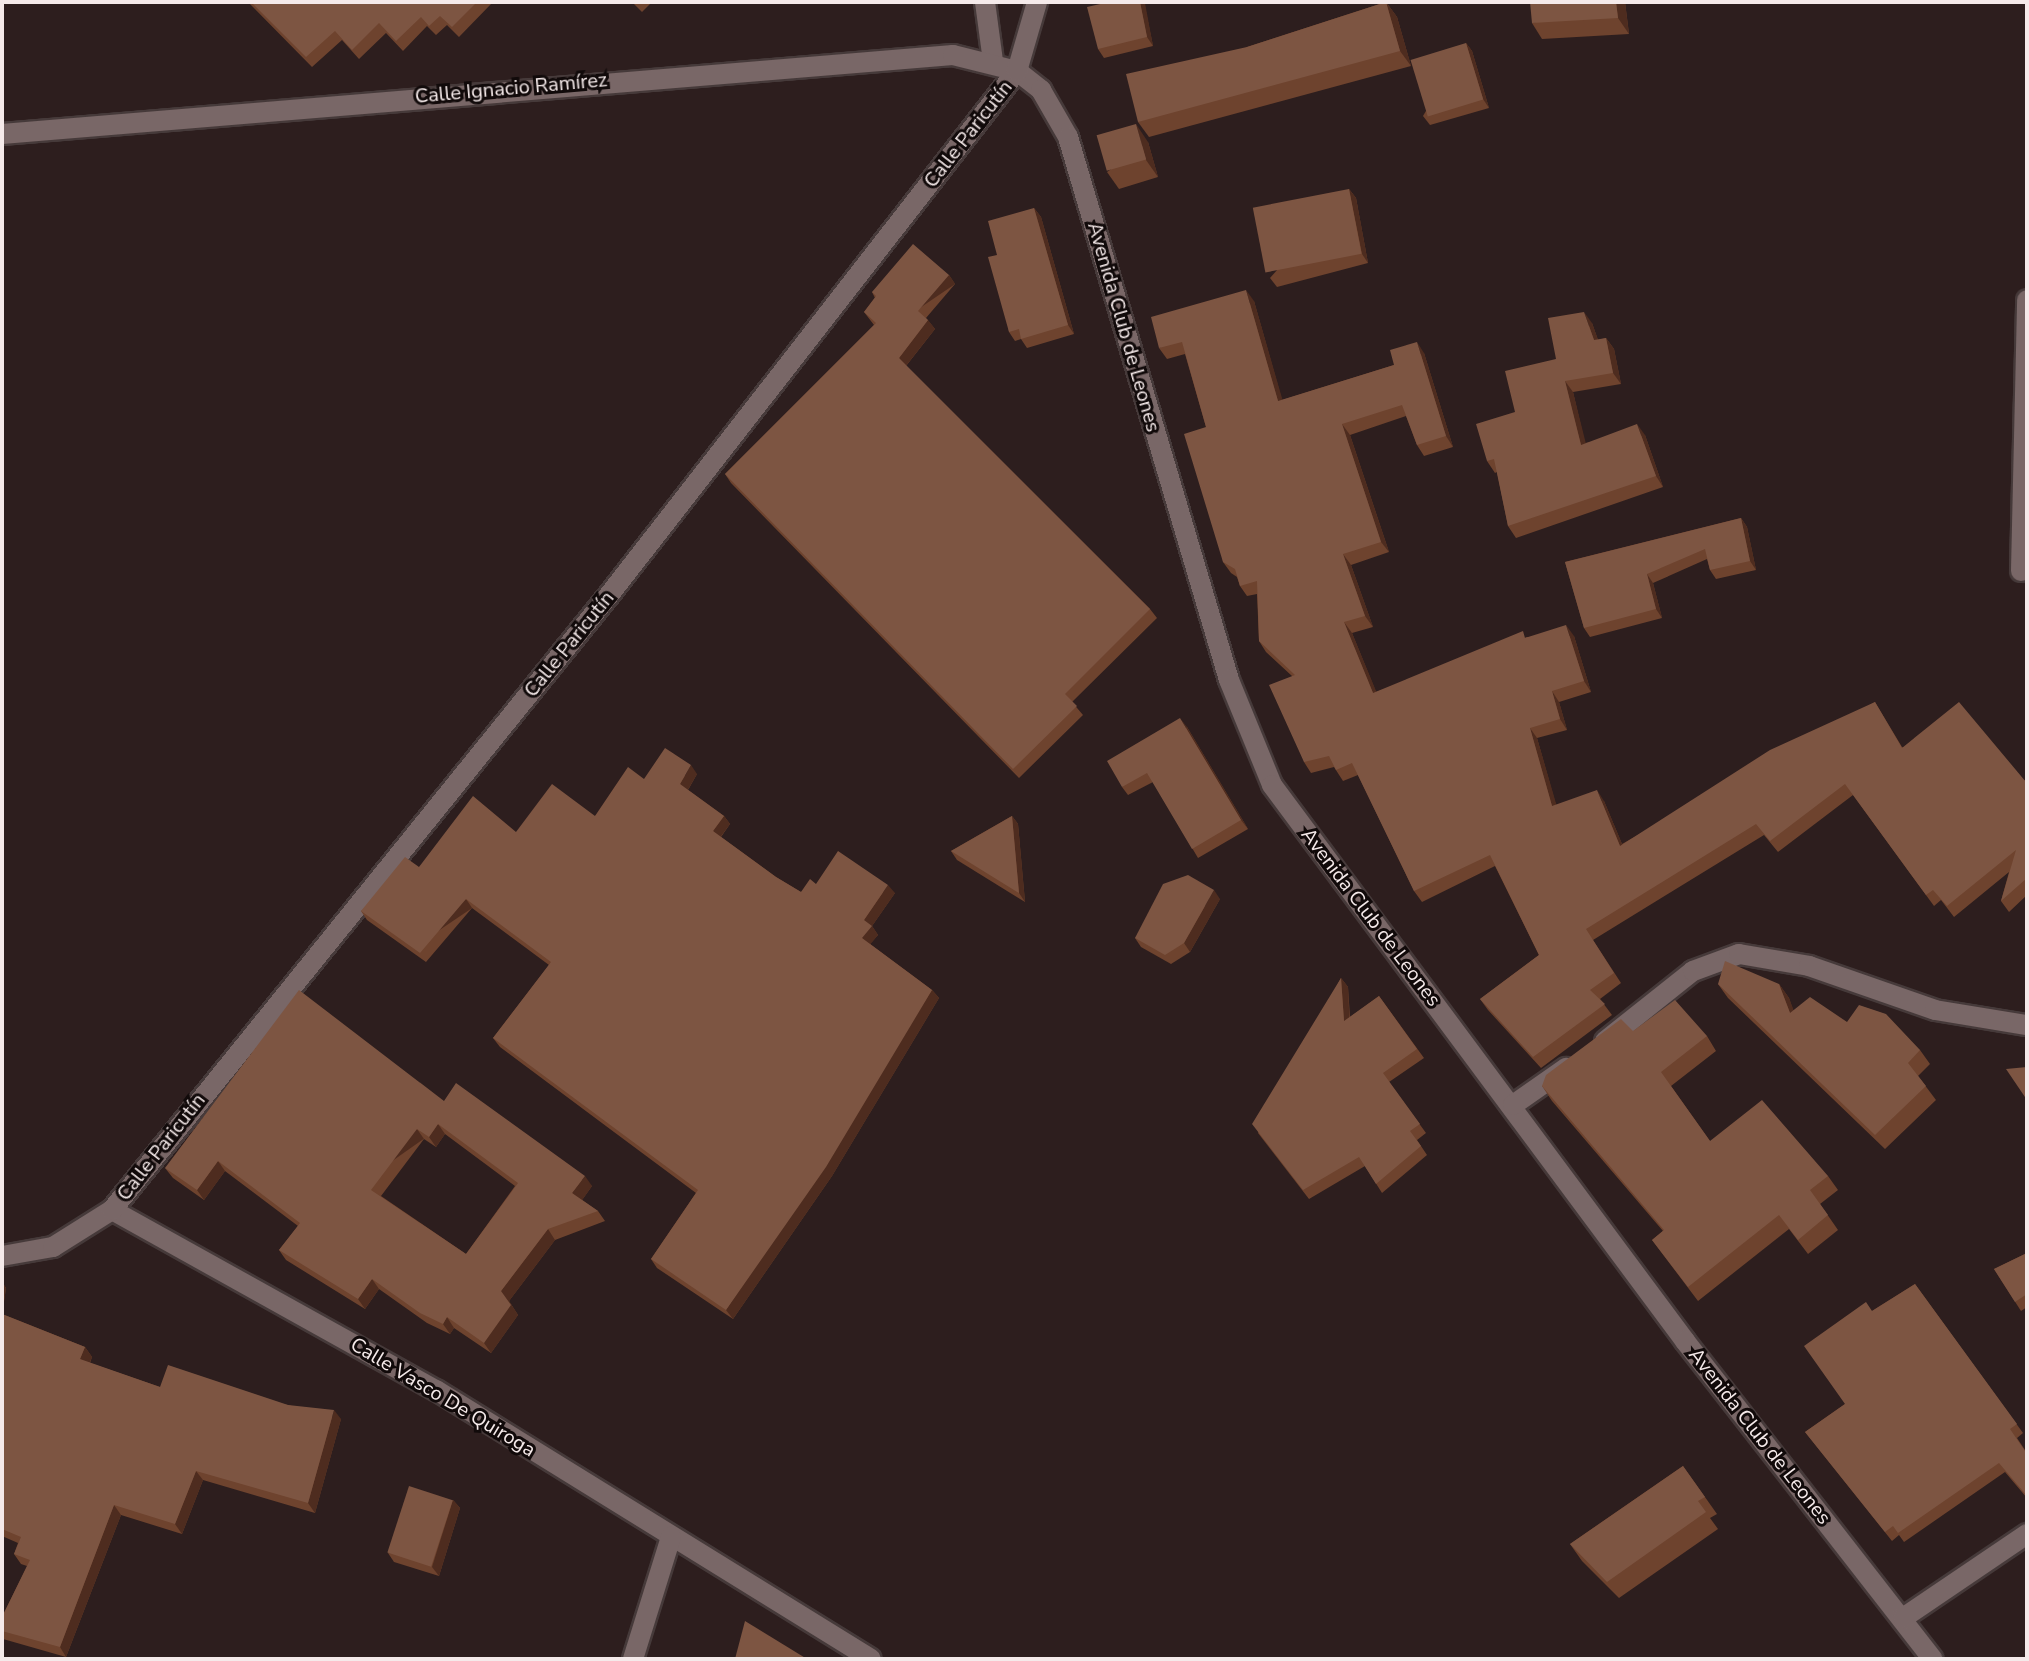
<!DOCTYPE html>
<html>
<head>
<meta charset="utf-8">
<style>
	body { margin:0 }
	#map { position:relative; width:2029px; height:1661px; overflow:hidden; background:#2d1e1e; font-family:"Nunito Sans",sans-serif }
	div>[style] { position:absolute }
	.roads { filter:drop-shadow(2px 0 #463a3a) drop-shadow(-2px 0 #463a3a) drop-shadow(0 2px #463a3a) drop-shadow(0 -2px #463a3a) }
	.street>* { height:20px; margin:-10px; padding:0 10px; transform-origin:10px; border-radius:10px; background:#796767 }
	.wall>* { inset:0; background:#6e432e }
	.shaded-wall>* { inset:0; background:#4e2c1f; transform-origin:0 0 }
	.building>* { inset:0; background:#7d5542; transform-origin:0 0 }
	span { translate:-50% -50%; white-space:nowrap; text-align:center; line-height:1.15; -webkit-text-stroke:6px #110a0a; paint-order:stroke }
	.street-label { font-size:20px; color:#f5eaea }
	.frame { position:absolute; inset:0; border:4px solid #f5eaea; pointer-events:none }
</style>
</head>
<body>
<div id="map">
	<div class="roads">
		<div class="street">
			<div style="left:985px;top:2px;width:60px;rotate:82.3deg"></div>
			<div style="left:2px;top:134px;width:954px;rotate:-4.75deg"></div>
			<div style="left:953px;top:55px;width:66px;rotate:14deg"></div>
			<div style="left:1017px;top:71px;width:31px;rotate:38deg"></div>
			<div style="left:1041px;top:90px;width:54px;rotate:60.1deg"></div>
			<div style="left:1068px;top:137px;width:566px;rotate:73.48deg"></div>
			<div style="left:1229px;top:680px;width:113px;rotate:67.7deg"></div>
			<div style="left:1272px;top:785px;width:693px;rotate:53.39deg"></div>
			<div style="left:1685px;top:1341px;width:403px;rotate:52.1deg"></div>
			<div style="left:2021px;top:571px;width:271px;rotate:-88.7deg"></div>
			<div style="left:1605px;top:1041px;width:112px;rotate:-38.5deg"></div>
			<div style="left:1693px;top:971px;width:49px;rotate:-20.3deg"></div>
			<div style="left:1739px;top:954px;width:71px;rotate:9.7deg"></div>
			<div style="left:1809px;top:966px;width:133px;rotate:19.2deg"></div>
			<div style="left:1935px;top:1010px;width:93px;rotate:9.3deg"></div>
			<div style="left:1513px;top:1105px;width:65px;rotate:-34.9deg"></div>
			<div style="left:112px;top:1210px;width:371px;rotate:29.1deg"></div>
			<div style="left:436px;top:1390px;width:511px;rotate:31.73deg"></div>
			<div style="left:2px;top:1256px;width:52px;rotate:-10deg"></div>
			<div style="left:53px;top:1247px;width:70px;rotate:-32.1deg"></div>
			<div style="left:112px;top:1210px;width:797px;rotate:-51.06deg"></div>
			<div style="left:613px;top:590px;width:658px;rotate:-52.1deg"></div>
			<div style="left:1017px;top:71px;width:72px;rotate:-73.8deg"></div>
			<div style="left:1903px;top:1618px;width:150px;rotate:-34.1deg"></div>
			<div style="left:633px;top:1659px;width:128px;rotate:-72.7deg"></div>
		</div>
	</div>
	<div class="wall">
		<div style="clip-path:polygon(248px 2px,492px 2px,492px 3px,459px 37px,447px 25px,436px 35px,427px 26px,403px 51px,386px 33px,359px 59px,342px 40px,312px 67px)"></div>
		<div style="clip-path:polygon(632px 2px,652px 2px,642px 12px)"></div>
		<div style="clip-path:polygon(1109px 2px,1144px 2px,1153px 46px,1104px 58px,1098px 49px)"></div>
		<div style="clip-path:polygon(1386px 2px,1397px 17px,1411px 66px,1149px 137px,1138px 122px,1247px 47px)"></div>
		<div style="clip-path:polygon(1625px 2px,1629px 34px,1542px 39px,1532px 23px)"></div>
		<div style="clip-path:polygon(1466px 43px,1472px 51px,1489px 108px,1430px 125px,1423px 116px)"></div>
		<div style="clip-path:polygon(1148px 142px,1158px 177px,1119px 189px,1107px 172px)"></div>
		<div style="clip-path:polygon(1349px 189px,1356px 198px,1368px 263px,1277px 287px,1270px 278px)"></div>
		<div style="clip-path:polygon(1034px 208px,1041px 217px,1074px 334px,1027px 348px,1021px 339px,1015px 341px,1009px 332px,997px 255px)"></div>
		<div style="clip-path:polygon(949px 275px,955px 284px,926px 318px,935px 329px,906px 366px,1150px 609px,1157px 618px,1072px 702px,1083px 715px,1019px 778px,731px 483px,725px 474px,874px 325px,864px 312px,875px 298px,872px 292px)"></div>
		<div style="clip-path:polygon(1254px 301px,1282px 400px,1394px 365px,1424px 353px,1453px 447px,1424px 456px,1417px 445px,1406px 416px,1350px 435px,1389px 552px,1351px 565px,1373px 627px,1352px 633px,1376px 692px,1527px 637px,1574px 636px,1591px 692px,1559px 702px,1567px 730px,1537px 738px,1556px 805px,1604px 801px,1622px 844px,1875px 702px,1902px 747px,2027px 781px,2027px 895px,2009px 912px,2001px 901px,2009px 872px,1954px 917px,1941px 900px,1934px 906px,1853px 795px,1778px 852px,1764px 835px,1593px 940px,1621px 983px,1600px 999px,1612px 1015px,1541px 1068px,1488px 1010px,1480px 999px,1539px 955px,1495px 866px,1422px 902px,1414px 891px,1358px 775px,1343px 781px,1334px 767px,1311px 773px,1304px 762px,1292px 676px,1266px 652px,1259px 641px,1257px 594px,1247px 596px,1240px 586px,1237px 577px,1231px 573px,1223px 562px,1206px 427px,1185px 354px,1167px 359px,1159px 348px)"></div>
		<div style="clip-path:polygon(1592px 323px,1598px 340px,1606px 338px,1614px 349px,1621px 384px,1573px 392px,1585px 443px,1645px 435px,1663px 487px,1516px 538px,1508px 526px,1497px 472px,1495px 473px,1487px 461px,1556px 359px)"></div>
		<div style="clip-path:polygon(1741px 518px,1747px 527px,1756px 570px,1716px 579px,1710px 570px,1707px 559px,1653px 583px,1662px 618px,1590px 637px,1584px 628px,1565px 562px)"></div>
		<div style="clip-path:polygon(1187px 727px,1248px 829px,1198px 858px,1153px 782px,1128px 795px,1122px 787px)"></div>
		<div style="clip-path:polygon(697px 774px,688px 790px,724px 816px,730px 824px,721px 837px,776px 877px,801px 892px,816px 884px,895px 893px,872px 926px,878px 935px,870px 944px,932px 990px,939px 998px,832px 1176px,733px 1319px,657px 1268px,651px 1259px,696px 1193px,500px 1047px,493px 1038px,549px 965px,472px 908px,426px 962px,367px 920px,361px 911px,419px 867px,516px 832px,595px 816px,644px 779px)"></div>
		<div style="clip-path:polygon(1012px 816px,1018px 824px,1025px 902px,957px 860px,951px 851px)"></div>
		<div style="clip-path:polygon(1220px 899px,1190px 952px,1171px 964px,1141px 947px,1135px 938px)"></div>
		<div style="clip-path:polygon(1341px 978px,1348px 987px,1350px 1017px,1379px 996px,1424px 1058px,1389px 1082px,1426px 1133px,1417px 1140px,1427px 1155px,1382px 1193px,1365px 1166px,1309px 1199px,1258px 1133px)"></div>
		<div style="clip-path:polygon(1718px 984px,1779px 984px,1789px 998px,1793px 1010px,1847px 1022px,1920px 1050px,1930px 1064px,1918px 1076px,1936px 1100px,1885px 1149px,1728px 998px)"></div>
		<div style="clip-path:polygon(1633px 1031px,1707px 1036px,1716px 1051px,1671px 1086px,1710px 1141px,1828px 1176px,1838px 1190px,1820px 1204px,1838px 1230px,1808px 1254px,1789px 1229px,1698px 1301px,1652px 1240px,1663px 1231px,1552px 1101px,1542px 1086px)"></div>
		<div style="clip-path:polygon(evenodd,444px 1101px,592px 1186px,582px 1200px,598px 1211px,605px 1221px,555px 1240px,509px 1301px,518px 1315px,491px 1353px,454px 1328px,450px 1334px,427px 1323px,379px 1289px,365px 1309px,286px 1260px,279px 1250px,298px 1226px,225px 1171px,204px 1200px,173px 1178px,165px 1168px,444px 1101px,445px 1134px,515px 1186px,466px 1254px,381px 1196px,424px 1139px,436px 1147px,445px 1134px)"></div>
		<div style="clip-path:polygon(2027px 1253px,2027px 1307px,2021px 1311px,1994px 1269px)"></div>
		<div style="clip-path:polygon(2px 1282px,6px 1288px,2px 1314px,85px 1347px,92px 1357px,90px 1363px,160px 1387px,288px 1405px,341px 1419px,315px 1513px,203px 1480px,182px 1534px,121px 1515px,66px 1657px,3px 1639px,2px 1617px,27px 1566px,21px 1564px,14px 1554px,18px 1543px,2px 1536px)"></div>
		<div style="clip-path:polygon(1915px 1284px,2023px 1433px,2017px 1438px,2027px 1453px,2027px 1498px,2005px 1472px,1904px 1542px,1899px 1535px,1892px 1541px,1805px 1432px,1845px 1404px,1872px 1311px)"></div>
		<div style="clip-path:polygon(1683px 1466px,1717px 1514px,1710px 1518px,1718px 1529px,1619px 1598px,1582px 1561px,1570px 1544px)"></div>
		<div style="clip-path:polygon(453px 1500px,460px 1508px,439px 1576px,394px 1562px,388px 1553px)"></div>
	</div>
	<div class="shaded-wall">
		<div style="clip-path:polygon(1140px 2px,1144px 2px,1145px 3px,1153px 46px,1147px 37px)"></div>
		<div style="clip-path:polygon(1386px 2px,1397px 17px,1411px 66px,1400px 51px)"></div>
		<div style="clip-path:polygon(1616px 2px,1625px 2px,1629px 34px,1618px 18px)"></div>
		<div style="clip-path:polygon(1466px 43px,1472px 51px,1489px 108px,1483px 99px)"></div>
		<div style="clip-path:polygon(1136px 124px,1148px 142px,1158px 177px,1146px 160px)"></div>
		<div style="clip-path:polygon(1349px 189px,1356px 198px,1368px 263px,1362px 254px)"></div>
		<div style="clip-path:polygon(1034px 208px,1041px 217px,1074px 334px,1068px 325px)"></div>
		<div style="left:949px;top:275px;width:11px;height:48px;rotate:56deg"></div>
		<div style="clip-path:polygon(1246px 290px,1254px 301px,1286px 412px,1278px 401px)"></div>
		<div style="clip-path:polygon(1584px 312px,1592px 323px,1602px 351px,1594px 340px)"></div>
		<div style="clip-path:polygon(928px 320px,935px 329px,905px 367px,899px 358px)"></div>
		<div style="clip-path:polygon(1606px 338px,1614px 349px,1621px 384px,1613px 373px)"></div>
		<div style="clip-path:polygon(1417px 342px,1424px 353px,1453px 447px,1446px 436px)"></div>
		<div style="clip-path:polygon(1565px 381px,1573px 392px,1589px 456px,1581px 445px)"></div>
		<div style="clip-path:polygon(1342px 424px,1350px 435px,1389px 552px,1381px 542px)"></div>
		<div style="clip-path:polygon(1637px 424px,1645px 435px,1663px 487px,1656px 476px)"></div>
		<div style="clip-path:polygon(1741px 518px,1747px 527px,1756px 570px,1750px 561px)"></div>
		<div style="clip-path:polygon(1343px 554px,1351px 565px,1373px 627px,1365px 616px)"></div>
		<div style="clip-path:polygon(1647px 574px,1653px 583px,1662px 618px,1656px 609px)"></div>
		<div style="clip-path:polygon(1344px 622px,1352px 633px,1381px 703px,1373px 693px)"></div>
		<div style="clip-path:polygon(1566px 625px,1574px 636px,1591px 692px,1584px 681px)"></div>
		<div style="clip-path:polygon(1552px 691px,1559px 702px,1567px 730px,1560px 719px)"></div>
		<div style="clip-path:polygon(1180px 718px,1187px 727px,1248px 829px,1241px 820px)"></div>
		<div style="clip-path:polygon(1530px 728px,1537px 738px,1560px 817px,1552px 806px)"></div>
		<div style="clip-path:polygon(691px 765px,697px 774px,686px 793px,680px 784px)"></div>
		<div style="clip-path:polygon(1597px 790px,1604px 801px,1627px 856px,1620px 846px)"></div>
		<div style="clip-path:polygon(724px 816px,730px 824px,719px 839px,713px 831px)"></div>
		<div style="clip-path:polygon(1012px 816px,1018px 824px,1025px 902px,1019px 893px)"></div>
		<div style="clip-path:polygon(888px 885px,895px 893px,872px 926px,878px 935px,868px 947px,862px 938px,864px 920px)"></div>
		<div style="clip-path:polygon(1214px 890px,1220px 899px,1190px 952px,1184px 943px)"></div>
		<div style="left:466px;top:899px;width:11px;height:71px;rotate:56deg"></div>
		<div style="clip-path:polygon(1341px 978px,1348px 987px,1350px 1030px,1344px 1021px)"></div>
		<div style="clip-path:polygon(1779px 984px,1789px 998px,1800px 1027px,1790px 1013px)"></div>
		<div style="clip-path:polygon(932px 990px,939px 998px,832px 1176px,733px 1319px,726px 1310px)"></div>
		<div style="clip-path:polygon(438px 1124px,445px 1134px,436px 1147px,429px 1137px)"></div>
		<div style="left:417px;top:1129px;width:12px;height:76px;rotate:55deg"></div>
		<div style="clip-path:polygon(218px 1161px,225px 1171px,204px 1200px,197px 1190px)"></div>
		<div style="clip-path:polygon(585px 1176px,592px 1186px,580px 1203px,572px 1193px)"></div>
		<div style="clip-path:polygon(548px 1229px,555px 1240px,509px 1301px,518px 1315px,491px 1353px,484px 1343px,501px 1291px)"></div>
		<div style="clip-path:polygon(372px 1279px,379px 1289px,365px 1309px,358px 1299px)"></div>
		<div style="clip-path:polygon(2px 1282px,6px 1288px,2px 1316px)"></div>
		<div style="clip-path:polygon(447px 1317px,454px 1328px,450px 1334px,443px 1324px)"></div>
		<div style="clip-path:polygon(85px 1347px,92px 1357px,87px 1369px,80px 1359px)"></div>
		<div style="clip-path:polygon(334px 1410px,341px 1419px,315px 1513px,308px 1503px)"></div>
		<div style="clip-path:polygon(196px 1471px,203px 1480px,182px 1534px,175px 1524px)"></div>
		<div style="clip-path:polygon(453px 1500px,460px 1508px,439px 1576px,432px 1567px)"></div>
		<div style="clip-path:polygon(114px 1505px,121px 1515px,66px 1657px,60px 1647px)"></div>
	</div>
	<div class="building">
		<div style="clip-path:polygon(251px 2px,477px 2px,452px 27px,440px 16px,429px 26px,421px 17px,396px 41px,379px 23px,352px 50px,335px 31px,306px 57px)"></div>
		<div style="clip-path:polygon(1109px 2px,1140px 2px,1147px 37px,1098px 49px,1087px 7px)"></div>
		<div style="clip-path:polygon(1386px 2px,1400px 51px,1138px 122px,1126px 74px,1247px 47px)"></div>
		<div style="clip-path:polygon(1530px 2px,1616px 2px,1618px 18px,1532px 23px)"></div>
		<div style="left:1466px;top:43px;width:59px;height:58px;rotate:73deg"></div>
		<div style="left:1136px;top:124px;width:37px;height:41px;rotate:74deg"></div>
		<div style="left:1349px;top:189px;width:66px;height:98px;rotate:79deg"></div>
		<div style="clip-path:polygon(1034px 208px,1068px 325px,1021px 339px,1019px 329px,1009px 332px,988px 257px,997px 255px,988px 221px)"></div>
		<div style="clip-path:polygon(913px 244px,949px 275px,918px 311px,928px 320px,899px 358px,1150px 609px,1065px 694px,1077px 706px,1013px 769px,725px 474px,876px 323px,864px 312px,876px 296px,872px 292px)"></div>
		<div style="clip-path:polygon(1246px 290px,1278px 401px,1394px 365px,1390px 350px,1417px 342px,1446px 436px,1417px 445px,1402px 405px,1342px 424px,1381px 542px,1343px 554px,1365px 616px,1344px 622px,1373px 693px,1523px 631px,1525px 638px,1566px 625px,1584px 681px,1552px 691px,1560px 719px,1530px 728px,1552px 806px,1597px 790px,1620px 846px,1770px 750px,1875px 702px,1902px 748px,1959px 702px,2026px 782px,2027px 781px,2027px 878px,2001px 901px,2016px 850px,1947px 906px,1933px 890px,1926px 895px,1845px 784px,1770px 841px,1756px 824px,1586px 929px,1614px 973px,1590px 990px,1605px 1004px,1533px 1057px,1480px 999px,1539px 955px,1490px 855px,1414px 891px,1352px 763px,1336px 770px,1329px 756px,1304px 762px,1269px 685px,1295px 675px,1259px 641px,1257px 581px,1240px 586px,1235px 569px,1223px 562px,1184px 434px,1206px 427px,1182px 342px,1159px 348px,1151px 317px)"></div>
		<div style="clip-path:polygon(1584px 312px,1594px 340px,1606px 338px,1613px 373px,1565px 381px,1581px 445px,1637px 424px,1656px 476px,1508px 526px,1494px 459px,1487px 461px,1476px 424px,1515px 412px,1505px 371px,1556px 359px,1548px 318px)"></div>
		<div style="clip-path:polygon(1741px 518px,1750px 561px,1710px 570px,1705px 549px,1647px 574px,1656px 609px,1584px 628px,1565px 562px)"></div>
		<div style="clip-path:polygon(1180px 718px,1241px 820px,1192px 849px,1147px 773px,1122px 787px,1107px 761px)"></div>
		<div style="clip-path:polygon(665px 748px,691px 765px,680px 784px,724px 816px,713px 831px,776px 877px,801px 892px,810px 879px,816px 884px,838px 851px,888px 885px,864px 920px,872px 926px,862px 938px,932px 990px,826px 1167px,726px 1310px,651px 1259px,698px 1190px,493px 1038px,551px 962px,466px 899px,420px 953px,361px 911px,405px 857px,419px 867px,473px 796px,516px 832px,552px 784px,595px 816px,628px 767px,644px 779px)"></div>
		<div style="clip-path:polygon(1012px 816px,1019px 893px,951px 851px)"></div>
		<div style="clip-path:polygon(1188px 875px,1214px 890px,1184px 943px,1165px 955px,1135px 938px,1163px 884px)"></div>
		<div style="clip-path:polygon(1725px 961px,1779px 984px,1790px 1013px,1810px 997px,1847px 1022px,1859px 1005px,1886px 1014px,1920px 1050px,1908px 1063px,1926px 1086px,1875px 1135px,1718px 984px)"></div>
		<div style="clip-path:polygon(1341px 978px,1344px 1021px,1379px 996px,1417px 1049px,1383px 1073px,1420px 1124px,1410px 1131px,1421px 1146px,1376px 1184px,1359px 1157px,1303px 1190px,1252px 1124px)"></div>
		<div style="clip-path:polygon(evenodd,299px 990px,444px 1101px,456px 1083px,585px 1176px,572px 1193px,598px 1211px,548px 1229px,501px 1291px,511px 1305px,484px 1343px,447px 1317px,443px 1324px,420px 1313px,372px 1279px,358px 1299px,279px 1250px,300px 1223px,218px 1161px,197px 1190px,165px 1168px,299px 990px,438px 1124px,518px 1183px,466px 1254px,371px 1190px,417px 1129px,429px 1137px,438px 1124px)"></div>
		<div style="clip-path:polygon(1675px 1000px,1707px 1036px,1661px 1072px,1710px 1141px,1762px 1100px,1828px 1176px,1810px 1190px,1828px 1215px,1798px 1240px,1779px 1215px,1688px 1287px,1652px 1240px,1664px 1230px,1542px 1086px,1546px 1075px,1621px 1019px,1633px 1031px)"></div>
		<div style="clip-path:polygon(2027px 1067px,2027px 1100px,2006px 1069px)"></div>
		<div style="clip-path:polygon(2027px 1253px,2027px 1294px,2015px 1302px,1994px 1269px)"></div>
		<div style="clip-path:polygon(1915px 1284px,2017px 1424px,2010px 1429px,2027px 1454px,2027px 1496px,1999px 1463px,1898px 1533px,1893px 1526px,1885px 1532px,1805px 1432px,1845px 1404px,1804px 1346px,1866px 1302px,1872px 1311px)"></div>
		<div style="clip-path:polygon(2px 1314px,85px 1347px,80px 1359px,160px 1387px,168px 1365px,288px 1405px,334px 1410px,308px 1503px,196px 1471px,175px 1524px,114px 1505px,60px 1647px,2px 1631px,2px 1617px,30px 1560px,14px 1554px,21px 1537px,2px 1529px)"></div>
		<div style="clip-path:polygon(1683px 1466px,1705px 1497px,1698px 1501px,1706px 1512px,1607px 1582px,1570px 1544px)"></div>
		<div style="left:409px;top:1486px;width:46px;height:70px;rotate:18deg"></div>
		<div style="clip-path:polygon(745px 1621px,807px 1659px,735px 1659px)"></div>
	</div>
	<div class="street-label">
		<span style="left:511px;top:88px;rotate:-5deg">Calle Ignacio Ramírez</span>
		<span style="left:968px;top:134px;rotate:-52deg">Calle Paricutín</span>
		<span style="left:1124px;top:327px;rotate:74deg">Avenida Club de Leones</span>
		<span style="left:569px;top:644px;rotate:-51deg">Calle Paricutín</span>
		<span style="left:1371px;top:917px;rotate:53deg">Avenida Club de Leones</span>
		<span style="left:161px;top:1147px;rotate:-52deg">Calle Paricutín</span>
		<span style="left:443px;top:1397px;rotate:31deg">Calle Vasco De Quiroga</span>
		<span style="left:1760px;top:1436px;rotate:52deg">Avenida Club de Leones</span>
	</div>
	<div class="frame"></div>
</div>
</body>
</html>
